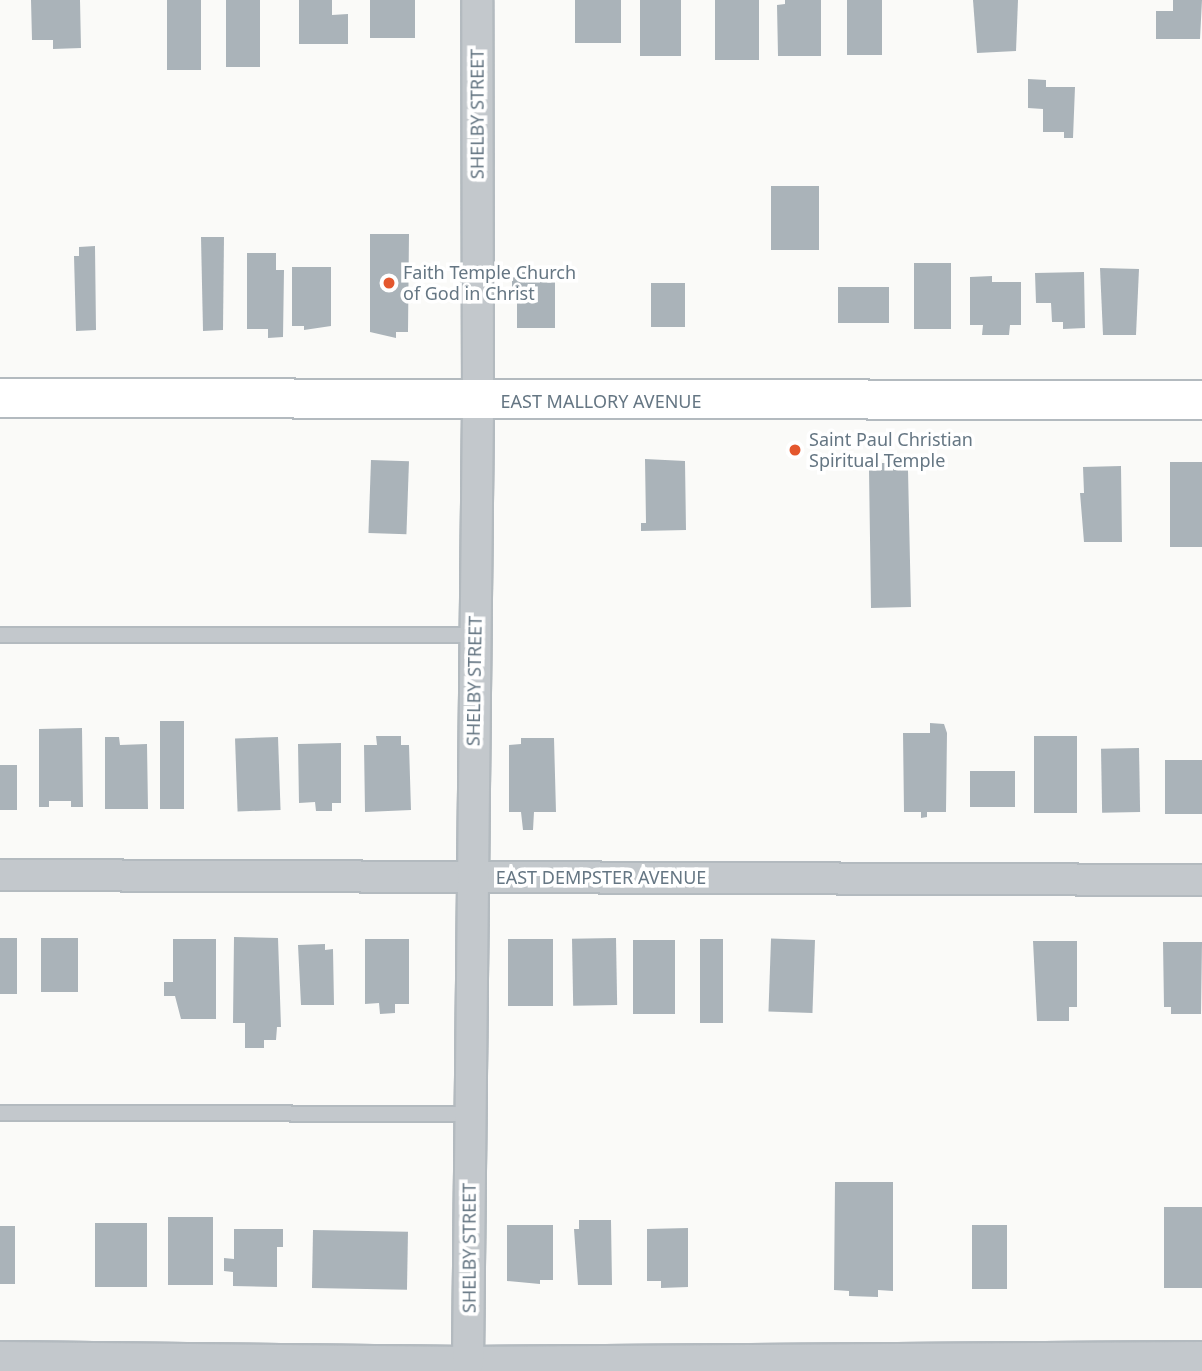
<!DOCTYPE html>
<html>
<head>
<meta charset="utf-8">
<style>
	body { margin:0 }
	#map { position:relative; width:1202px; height:1371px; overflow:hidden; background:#fafaf8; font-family:"Noto Sans",sans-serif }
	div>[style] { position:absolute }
	.building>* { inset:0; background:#aab3b9; transform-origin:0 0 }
	.roads { filter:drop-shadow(2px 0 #b3babf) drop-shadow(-2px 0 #b3babf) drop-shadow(0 2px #b3babf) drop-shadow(0 -2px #b3babf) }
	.lane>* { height:14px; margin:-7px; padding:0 7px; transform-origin:7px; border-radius:7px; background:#c3c8cc }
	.street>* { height:30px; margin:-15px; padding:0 15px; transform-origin:15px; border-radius:15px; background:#c3c8cc }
	.secondary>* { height:38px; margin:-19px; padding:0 19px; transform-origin:19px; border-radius:19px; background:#fff }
	.dots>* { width:19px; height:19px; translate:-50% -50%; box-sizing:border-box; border:4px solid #fff; border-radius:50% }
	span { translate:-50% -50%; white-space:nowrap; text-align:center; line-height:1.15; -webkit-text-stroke:7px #fff; paint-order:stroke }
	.street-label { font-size:18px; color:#657683 }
	.poi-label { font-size:18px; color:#657683 }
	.left { translate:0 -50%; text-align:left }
</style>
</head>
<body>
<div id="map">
	<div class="building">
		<div style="clip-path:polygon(31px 0,80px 0,81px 48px,53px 49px,53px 40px,32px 40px)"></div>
		<div style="left:167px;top:0;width:34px;height:70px"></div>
		<div style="left:226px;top:0;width:34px;height:67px"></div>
		<div style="clip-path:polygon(299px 0,332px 0,332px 15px,348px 14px,348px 44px,299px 44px)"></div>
		<div style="left:370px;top:0;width:45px;height:38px"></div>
		<div style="left:575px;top:0;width:46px;height:43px"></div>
		<div style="left:640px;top:0;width:41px;height:56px"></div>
		<div style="left:715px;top:0;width:44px;height:60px"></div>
		<div style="clip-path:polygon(785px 0,821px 0,821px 56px,778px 56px,777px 5px,785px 4px)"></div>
		<div style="left:847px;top:0;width:35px;height:55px"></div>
		<div style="clip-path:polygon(973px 0,1018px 0,1016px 51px,977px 53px)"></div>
		<div style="clip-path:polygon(1173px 0,1202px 0,1200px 39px,1156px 39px,1156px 11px,1173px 11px)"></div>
		<div style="clip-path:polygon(1028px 79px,1046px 80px,1046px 87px,1075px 87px,1073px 138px,1064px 138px,1064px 132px,1043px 132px,1043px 109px,1028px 108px)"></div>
		<div style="left:771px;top:186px;width:48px;height:64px"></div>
		<div style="clip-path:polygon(370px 234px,409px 234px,408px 332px,396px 332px,396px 338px,370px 332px)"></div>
		<div style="clip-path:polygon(201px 237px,224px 237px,223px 330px,203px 331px)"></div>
		<div style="clip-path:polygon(95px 246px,96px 330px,76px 331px,74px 256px,79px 256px,79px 247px)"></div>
		<div style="clip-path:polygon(247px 253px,276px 253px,276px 270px,284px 270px,283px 337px,268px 338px,268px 329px,247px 329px)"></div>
		<div style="left:951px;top:263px;width:66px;height:37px;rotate:90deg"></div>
		<div style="clip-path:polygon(292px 267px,331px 267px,331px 326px,304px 330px,304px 326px,292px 326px)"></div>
		<div style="clip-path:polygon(1100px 268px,1139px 269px,1136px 335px,1103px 335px)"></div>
		<div style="clip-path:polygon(517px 272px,555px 272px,555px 328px,517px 328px,517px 295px,512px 295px,512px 277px,517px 277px)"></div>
		<div style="clip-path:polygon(1084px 272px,1085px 328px,1063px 329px,1063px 322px,1052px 322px,1051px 303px,1036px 303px,1035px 273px)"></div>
		<div style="clip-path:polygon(992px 276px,992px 282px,1021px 282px,1021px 325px,1010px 325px,1009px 335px,982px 335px,983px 325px,970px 325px,970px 277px)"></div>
		<div style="left:651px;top:283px;width:34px;height:44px"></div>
		<div style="left:889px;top:287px;width:36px;height:51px;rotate:90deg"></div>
		<div style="clip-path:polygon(645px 459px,685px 461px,686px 530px,641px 531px,641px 523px,646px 523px)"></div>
		<div style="left:371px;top:460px;width:38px;height:73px;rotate:2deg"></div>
		<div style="left:1170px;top:462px;width:32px;height:85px"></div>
		<div style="clip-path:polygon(882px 463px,894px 463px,894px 470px,908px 470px,911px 607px,871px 608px,869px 470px,882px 470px)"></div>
		<div style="clip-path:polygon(1121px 466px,1122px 542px,1084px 542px,1080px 493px,1084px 493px,1083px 467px)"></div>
		<div style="left:160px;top:721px;width:24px;height:88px"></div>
		<div style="clip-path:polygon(930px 723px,944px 724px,947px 733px,946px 812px,927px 812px,927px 817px,921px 818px,921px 812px,904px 812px,903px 733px,930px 733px)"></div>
		<div style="clip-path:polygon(82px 728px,83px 807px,71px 807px,71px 801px,49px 801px,49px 807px,39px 807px,39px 729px)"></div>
		<div style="clip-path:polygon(376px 736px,401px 736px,401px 745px,409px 745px,411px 810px,365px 812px,364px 745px,377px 745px)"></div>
		<div style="left:1034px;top:736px;width:43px;height:77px"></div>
		<div style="clip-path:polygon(105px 737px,119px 737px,120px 745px,147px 744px,148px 809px,105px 809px)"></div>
		<div style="left:278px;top:737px;width:73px;height:43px;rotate:88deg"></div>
		<div style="clip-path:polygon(521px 738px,554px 738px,556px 812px,534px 812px,533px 830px,523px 830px,521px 812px,509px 812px,509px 745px,521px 744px)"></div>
		<div style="clip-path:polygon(341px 743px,341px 803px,332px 803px,332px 811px,316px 811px,315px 802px,299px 803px,298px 744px)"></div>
		<div style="left:1139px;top:748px;width:64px;height:38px;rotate:89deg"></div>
		<div style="left:1165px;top:760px;width:37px;height:54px"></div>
		<div style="left:0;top:765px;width:17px;height:45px"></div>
		<div style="left:970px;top:771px;width:45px;height:36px"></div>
		<div style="clip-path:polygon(234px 937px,278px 938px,281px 1027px,277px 1027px,276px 1040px,264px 1040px,264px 1048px,245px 1048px,245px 1023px,233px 1023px)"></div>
		<div style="left:0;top:938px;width:17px;height:56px"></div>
		<div style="left:41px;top:938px;width:37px;height:54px"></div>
		<div style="left:616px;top:938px;width:67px;height:44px;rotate:89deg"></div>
		<div style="clip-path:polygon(173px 939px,216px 939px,216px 1019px,181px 1019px,175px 996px,164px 996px,164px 982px,173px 982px)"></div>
		<div style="clip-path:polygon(365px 939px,409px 939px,409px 1004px,395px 1004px,395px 1013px,380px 1014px,379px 1003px,365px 1004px)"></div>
		<div style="left:508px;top:939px;width:45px;height:67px"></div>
		<div style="left:723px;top:939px;width:84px;height:23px;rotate:90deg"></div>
		<div style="left:633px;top:940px;width:42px;height:74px"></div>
		<div style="left:815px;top:940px;width:73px;height:44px;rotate:92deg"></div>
		<div style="clip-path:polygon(1033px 941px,1077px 941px,1077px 1007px,1069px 1007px,1069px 1021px,1037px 1021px)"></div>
		<div style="clip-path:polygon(1163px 942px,1202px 942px,1201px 1014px,1171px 1014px,1171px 1007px,1164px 1007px)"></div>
		<div style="clip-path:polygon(325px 944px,325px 950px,333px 949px,334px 1005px,301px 1005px,298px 945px)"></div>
		<div style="clip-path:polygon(835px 1182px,893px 1182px,893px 1291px,878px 1290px,878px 1297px,849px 1296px,849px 1291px,834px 1290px)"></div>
		<div style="left:1164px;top:1207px;width:38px;height:81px"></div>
		<div style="left:213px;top:1217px;width:68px;height:45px;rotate:90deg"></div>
		<div style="clip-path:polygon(579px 1220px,611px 1220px,612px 1285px,578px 1285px,574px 1229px,579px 1229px)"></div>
		<div style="left:95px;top:1223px;width:52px;height:64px"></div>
		<div style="clip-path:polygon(507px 1225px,553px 1225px,553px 1280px,540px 1280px,540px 1284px,507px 1281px)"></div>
		<div style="left:1007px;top:1225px;width:64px;height:35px;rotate:90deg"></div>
		<div style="left:0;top:1226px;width:15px;height:58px"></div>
		<div style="clip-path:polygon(688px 1228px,688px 1287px,661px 1288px,661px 1281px,647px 1281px,647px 1229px)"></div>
		<div style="clip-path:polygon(234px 1229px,283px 1229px,283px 1247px,277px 1247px,277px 1287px,233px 1286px,233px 1272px,224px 1271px,224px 1258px,234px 1259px)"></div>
		<div style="left:313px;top:1230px;width:95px;height:58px;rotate:1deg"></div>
	</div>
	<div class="roads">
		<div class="lane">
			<div style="left:0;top:635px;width:474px"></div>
			<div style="left:0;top:1113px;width:470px;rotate:0.1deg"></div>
		</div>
		<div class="street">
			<div style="left:0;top:875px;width:1202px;rotate:0.24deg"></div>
			<div style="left:0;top:1357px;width:468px;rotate:0.6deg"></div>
			<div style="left:468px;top:1362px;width:734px;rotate:-0.39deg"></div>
			<div style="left:468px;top:1362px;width:961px;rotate:-89.4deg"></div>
			<div style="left:478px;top:401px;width:401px;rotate:-90.1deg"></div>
		</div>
		<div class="secondary">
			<div style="left:0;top:398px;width:1202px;rotate:0.1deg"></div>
		</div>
	</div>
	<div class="dots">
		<div style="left:389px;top:283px;background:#e4572e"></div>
		<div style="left:795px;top:450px;background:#e4572e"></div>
	</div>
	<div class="street-label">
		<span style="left:477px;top:114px;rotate:-90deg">SHELBY STREET</span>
		<span style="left:601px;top:401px">EAST MALLORY AVENUE</span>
		<span style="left:474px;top:681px;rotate:-89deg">SHELBY STREET</span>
		<span style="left:601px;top:877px">EAST DEMPSTER AVENUE</span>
		<span style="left:469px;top:1248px;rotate:-90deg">SHELBY STREET</span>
	</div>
	<div class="poi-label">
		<span class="left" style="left:403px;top:283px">Faith Temple Church<br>of God in Christ</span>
		<span class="left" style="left:809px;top:450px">Saint Paul Christian<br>Spiritual Temple</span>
	</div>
</div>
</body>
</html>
